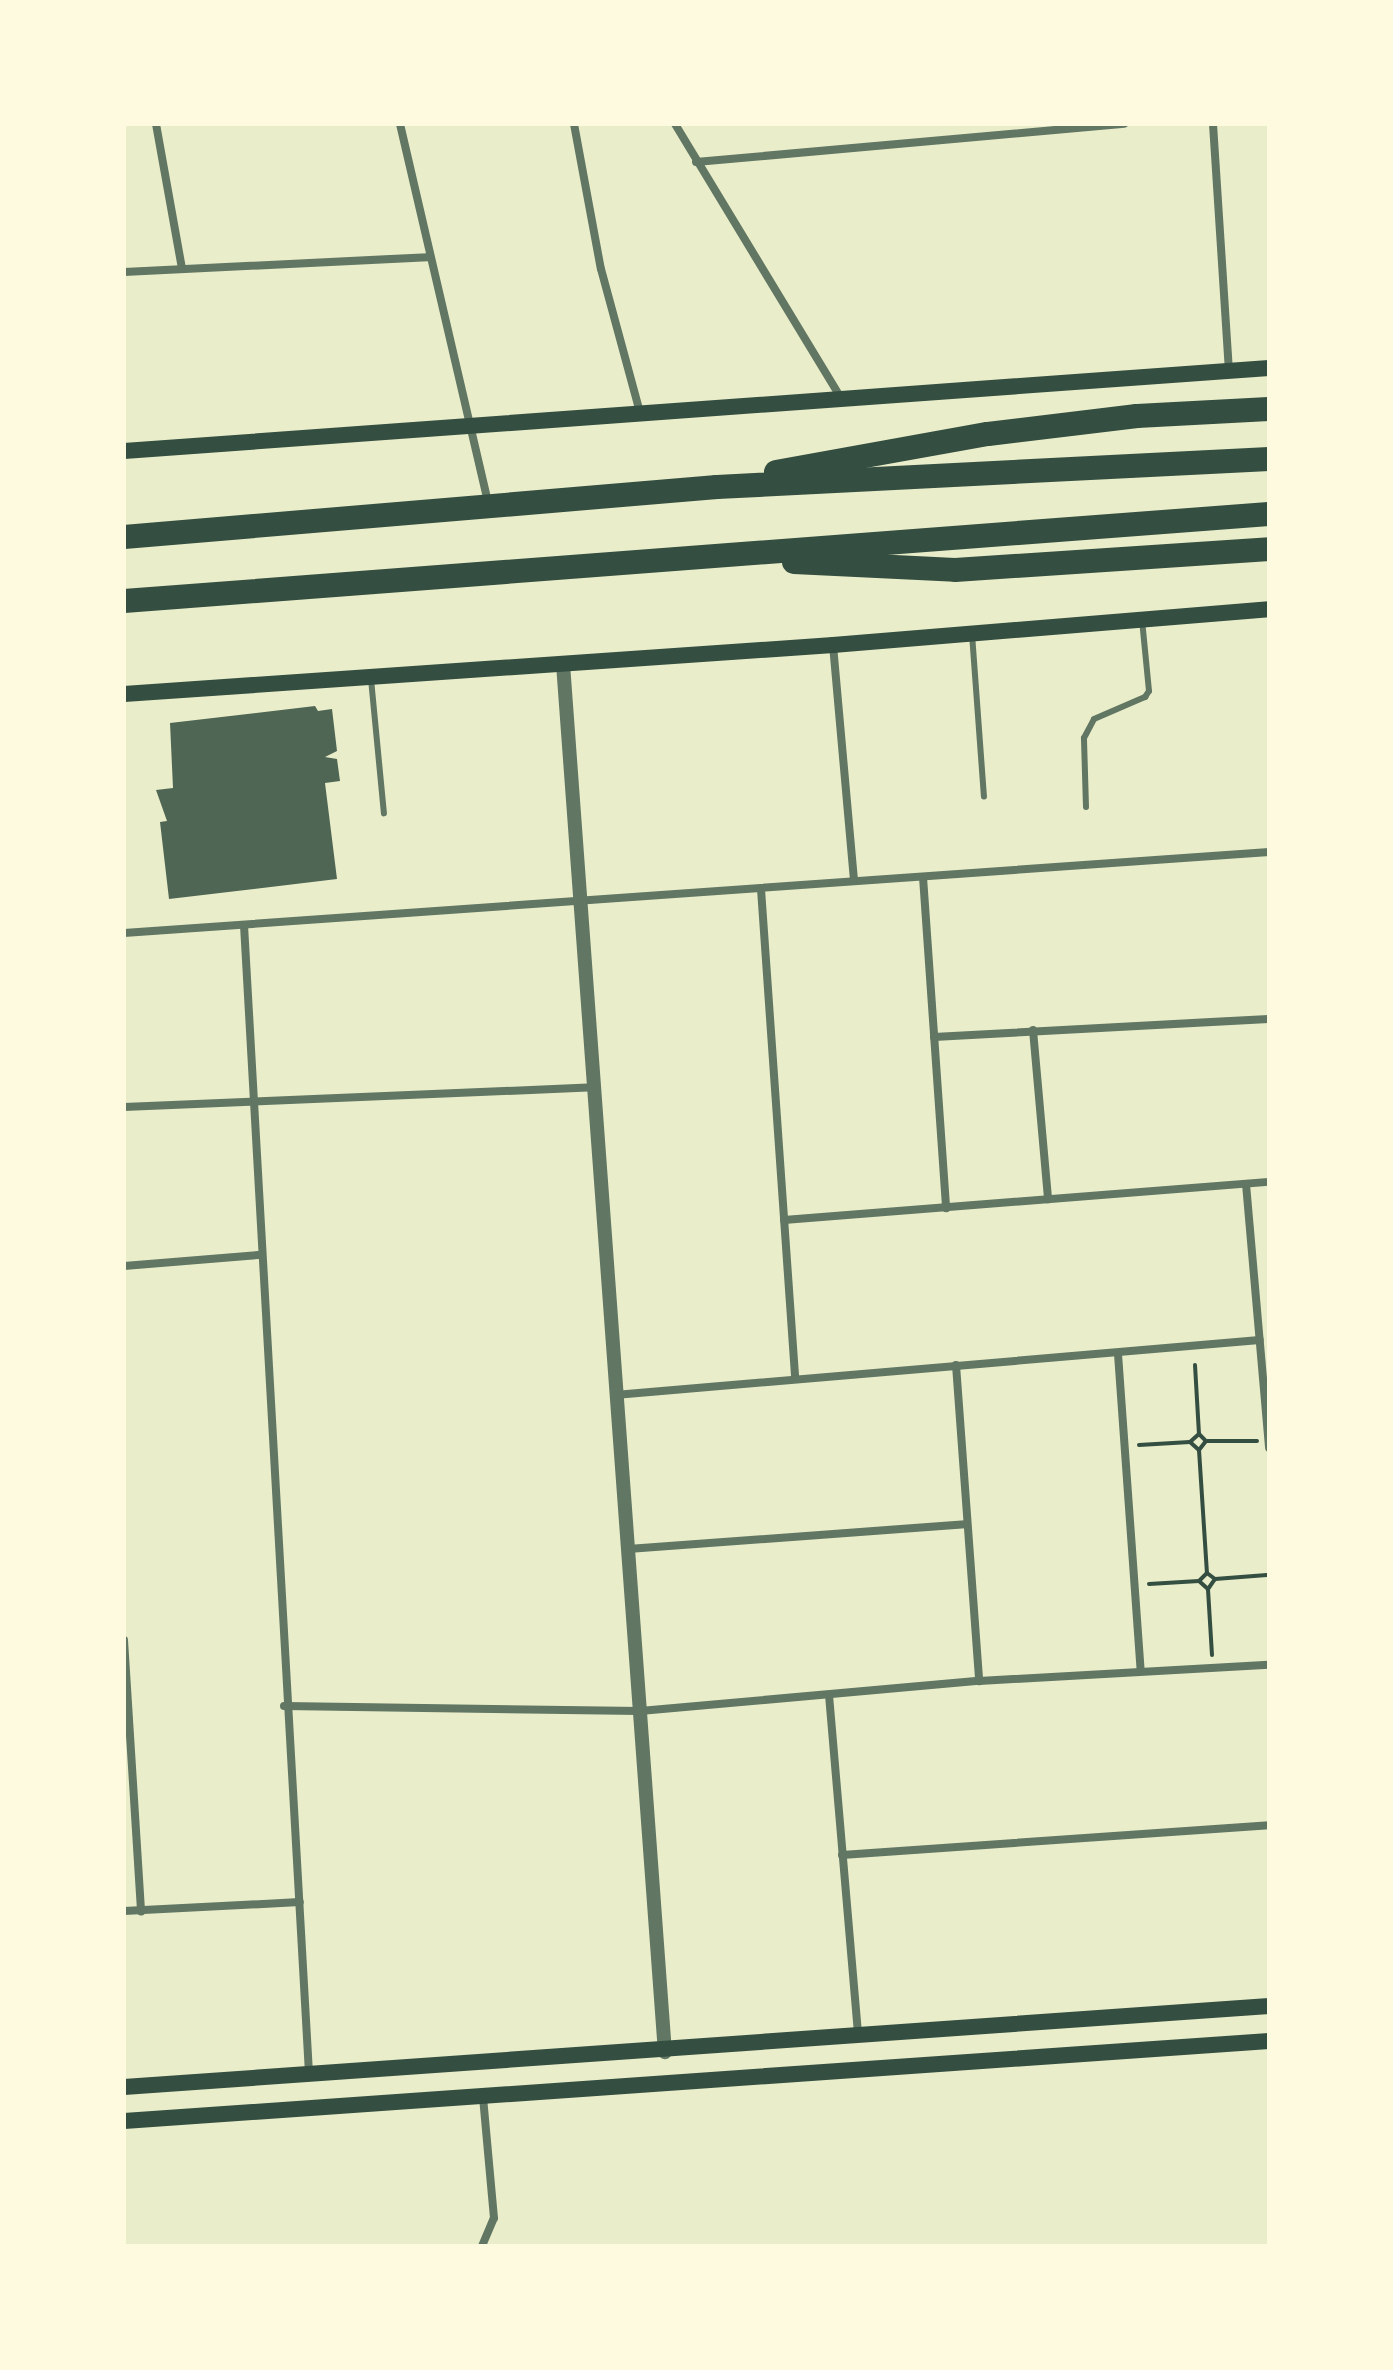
<!DOCTYPE html>
<html>
<head>
<meta charset="utf-8">
<style>
	body { margin:0 }
	#map { position:relative; width:1393px; height:2370px; overflow:hidden; background:#e9edc9; font-family:Mulish,sans-serif }
	div>[style] { position:absolute }
	.building>* { inset:0; background:#4f6655 }
	.path>* { height:4px; margin:-2px; padding:0 2px; transform-origin:2px; border-radius:2px; background:#344e41 }
	.service>* { height:6px; margin:-3px; padding:0 3px; transform-origin:3px; border-radius:3px; background:#617663 }
	.minor>* { height:8px; margin:-4px; padding:0 4px; transform-origin:4px; border-radius:4px; background:#617663 }
	.tertiary>* { height:14px; margin:-7px; padding:0 7px; transform-origin:7px; border-radius:7px; background:#617663 }
	.secondary>* { height:16px; margin:-8px; padding:0 8px; transform-origin:8px; border-radius:8px; background:#344e41 }
	.motorway>* { height:24px; margin:-12px; padding:0 12px; transform-origin:12px; border-radius:12px; background:#344e41 }
	span { translate:-50% -50%; white-space:nowrap; text-align:center; line-height:1.15; -webkit-text-stroke:7px #fefae0; paint-order:stroke }
	.frame { position:absolute; inset:0; border:126px solid #fefae0; pointer-events:none }
</style>
</head>
<body>
<div id="map">
	<div class="building">
		<div style="clip-path:polygon(315px 706px,318px 711px,332px 709px,337px 751px,325px 757px,337px 759px,340px 781px,325px 783px,337px 879px,169px 899px,160px 822px,167px 821px,156px 790px,173px 788px,170px 723px)"></div>
	</div>
	<div class="path">
		<div style="left:1195px;top:1365px;width:69px;rotate:86.7deg"></div>
		<div style="left:1190px;top:1442px;width:12px;rotate:42deg"></div>
		<div style="left:1199px;top:1450px;width:11px;rotate:-52deg"></div>
		<div style="left:1139px;top:1445px;width:51px;rotate:-3.4deg"></div>
		<div style="left:1190px;top:1442px;width:12px;rotate:-42deg"></div>
		<div style="left:1199px;top:1434px;width:10px;rotate:45deg"></div>
		<div style="left:1206px;top:1441px;width:51px"></div>
		<div style="left:1199px;top:1450px;width:123px;rotate:86.3deg"></div>
		<div style="left:1207px;top:1573px;width:11px;rotate:135deg"></div>
		<div style="left:1199px;top:1581px;width:12px;rotate:42deg"></div>
		<div style="left:1207px;top:1573px;width:10px;rotate:37deg"></div>
		<div style="left:1215px;top:1579px;width:52px;rotate:-4.4deg"></div>
		<div style="left:1149px;top:1584px;width:50px;rotate:-3.4deg"></div>
		<div style="left:1212px;top:1655px;width:66px;rotate:-93.5deg"></div>
		<div style="left:1208px;top:1589px;width:12px;rotate:-55deg"></div>
	</div>
	<div class="service">
		<div style="left:972px;top:634px;width:163px;rotate:85.8deg"></div>
		<div style="left:371px;top:679px;width:135px;rotate:84.5deg"></div>
		<div style="left:1086px;top:807px;width:69px;rotate:-91.7deg"></div>
		<div style="left:1084px;top:738px;width:21px;rotate:-62deg"></div>
		<div style="left:1094px;top:719px;width:56px;rotate:-23.3deg"></div>
		<div style="left:1145px;top:697px;width:7px;rotate:-56deg"></div>
		<div style="left:1149px;top:691px;width:71px;rotate:-95.6deg"></div>
	</div>
	<div class="minor">
		<div style="left:156px;top:124px;width:146px;rotate:79.8deg"></div>
		<div style="left:400px;top:124px;width:388px;rotate:76.9deg"></div>
		<div style="left:574px;top:124px;width:147px;rotate:79.5deg"></div>
		<div style="left:601px;top:269px;width:149px;rotate:74.8deg"></div>
		<div style="left:675px;top:124px;width:323px;rotate:58.8deg"></div>
		<div style="left:1213px;top:124px;width:248px;rotate:86.3deg"></div>
		<div style="left:696px;top:162px;width:430px;rotate:-5.1deg"></div>
		<div style="left:124px;top:272px;width:304px;rotate:-2.8deg"></div>
		<div style="left:833px;top:645px;width:237px;rotate:84.9deg"></div>
		<div style="left:923px;top:877px;width:332px;rotate:86deg"></div>
		<div style="left:761px;top:889px;width:490px;rotate:86deg"></div>
		<div style="left:244px;top:925px;width:1151px;rotate:86.76deg"></div>
		<div style="left:124px;top:933px;width:1148px;rotate:-4.05deg"></div>
		<div style="left:1033px;top:1030px;width:170px;rotate:84.9deg"></div>
		<div style="left:934px;top:1037px;width:335px;rotate:-3.1deg"></div>
		<div style="left:124px;top:1107px;width:470px;rotate:-2.4deg"></div>
		<div style="left:1246px;top:1184px;width:265px;rotate:85deg"></div>
		<div style="left:784px;top:1220px;width:486px;rotate:-4.5deg"></div>
		<div style="left:124px;top:1266px;width:135px;rotate:-4.7deg"></div>
		<div style="left:1118px;top:1354px;width:318px;rotate:85.9deg"></div>
		<div style="left:956px;top:1365px;width:317px;rotate:85.8deg"></div>
		<div style="left:615px;top:1395px;width:647px;rotate:-4.87deg"></div>
		<div style="left:628px;top:1549px;width:338px;rotate:-4.2deg"></div>
		<div style="left:124px;top:1640px;width:272px;rotate:86.4deg"></div>
		<div style="left:829px;top:1695px;width:341px;rotate:85.1deg"></div>
		<div style="left:284px;top:1706px;width:356px;rotate:0.8deg"></div>
		<div style="left:640px;top:1711px;width:340px;rotate:-5.1deg"></div>
		<div style="left:979px;top:1681px;width:290px;rotate:-3.2deg"></div>
		<div style="left:842px;top:1855px;width:428px;rotate:-4deg"></div>
		<div style="left:124px;top:1911px;width:176px;rotate:-2.9deg"></div>
		<div style="left:482px;top:2246px;width:30px;rotate:-67deg"></div>
		<div style="left:494px;top:2218px;width:122px;rotate:-95.2deg"></div>
	</div>
	<div class="tertiary">
		<div style="left:563px;top:664px;width:1392px;rotate:85.8deg"></div>
	</div>
	<div class="secondary">
		<div style="left:124px;top:451px;width:1148px;rotate:-4.15deg"></div>
		<div style="left:124px;top:694px;width:711px;rotate:-3.95deg"></div>
		<div style="left:833px;top:645px;width:437px;rotate:-4.7deg"></div>
		<div style="left:124px;top:2087px;width:1148px;rotate:-4.05deg"></div>
		<div style="left:124px;top:2121px;width:1148px;rotate:-4deg"></div>
	</div>
	<div class="motorway">
		<div style="left:776px;top:472px;width:215px;rotate:-10.2deg"></div>
		<div style="left:988px;top:434px;width:150px;rotate:-6.9deg"></div>
		<div style="left:1137px;top:416px;width:132px;rotate:-3deg"></div>
		<div style="left:124px;top:537px;width:595px;rotate:-4.82deg"></div>
		<div style="left:717px;top:487px;width:553px;rotate:-2.9deg"></div>
		<div style="left:794px;top:562px;width:161px;rotate:2.8deg"></div>
		<div style="left:955px;top:570px;width:315px;rotate:-3.8deg"></div>
		<div style="left:124px;top:601px;width:1148px;rotate:-4.35deg"></div>
	</div>
	<div class="frame"></div>
</div>
</body>
</html>
